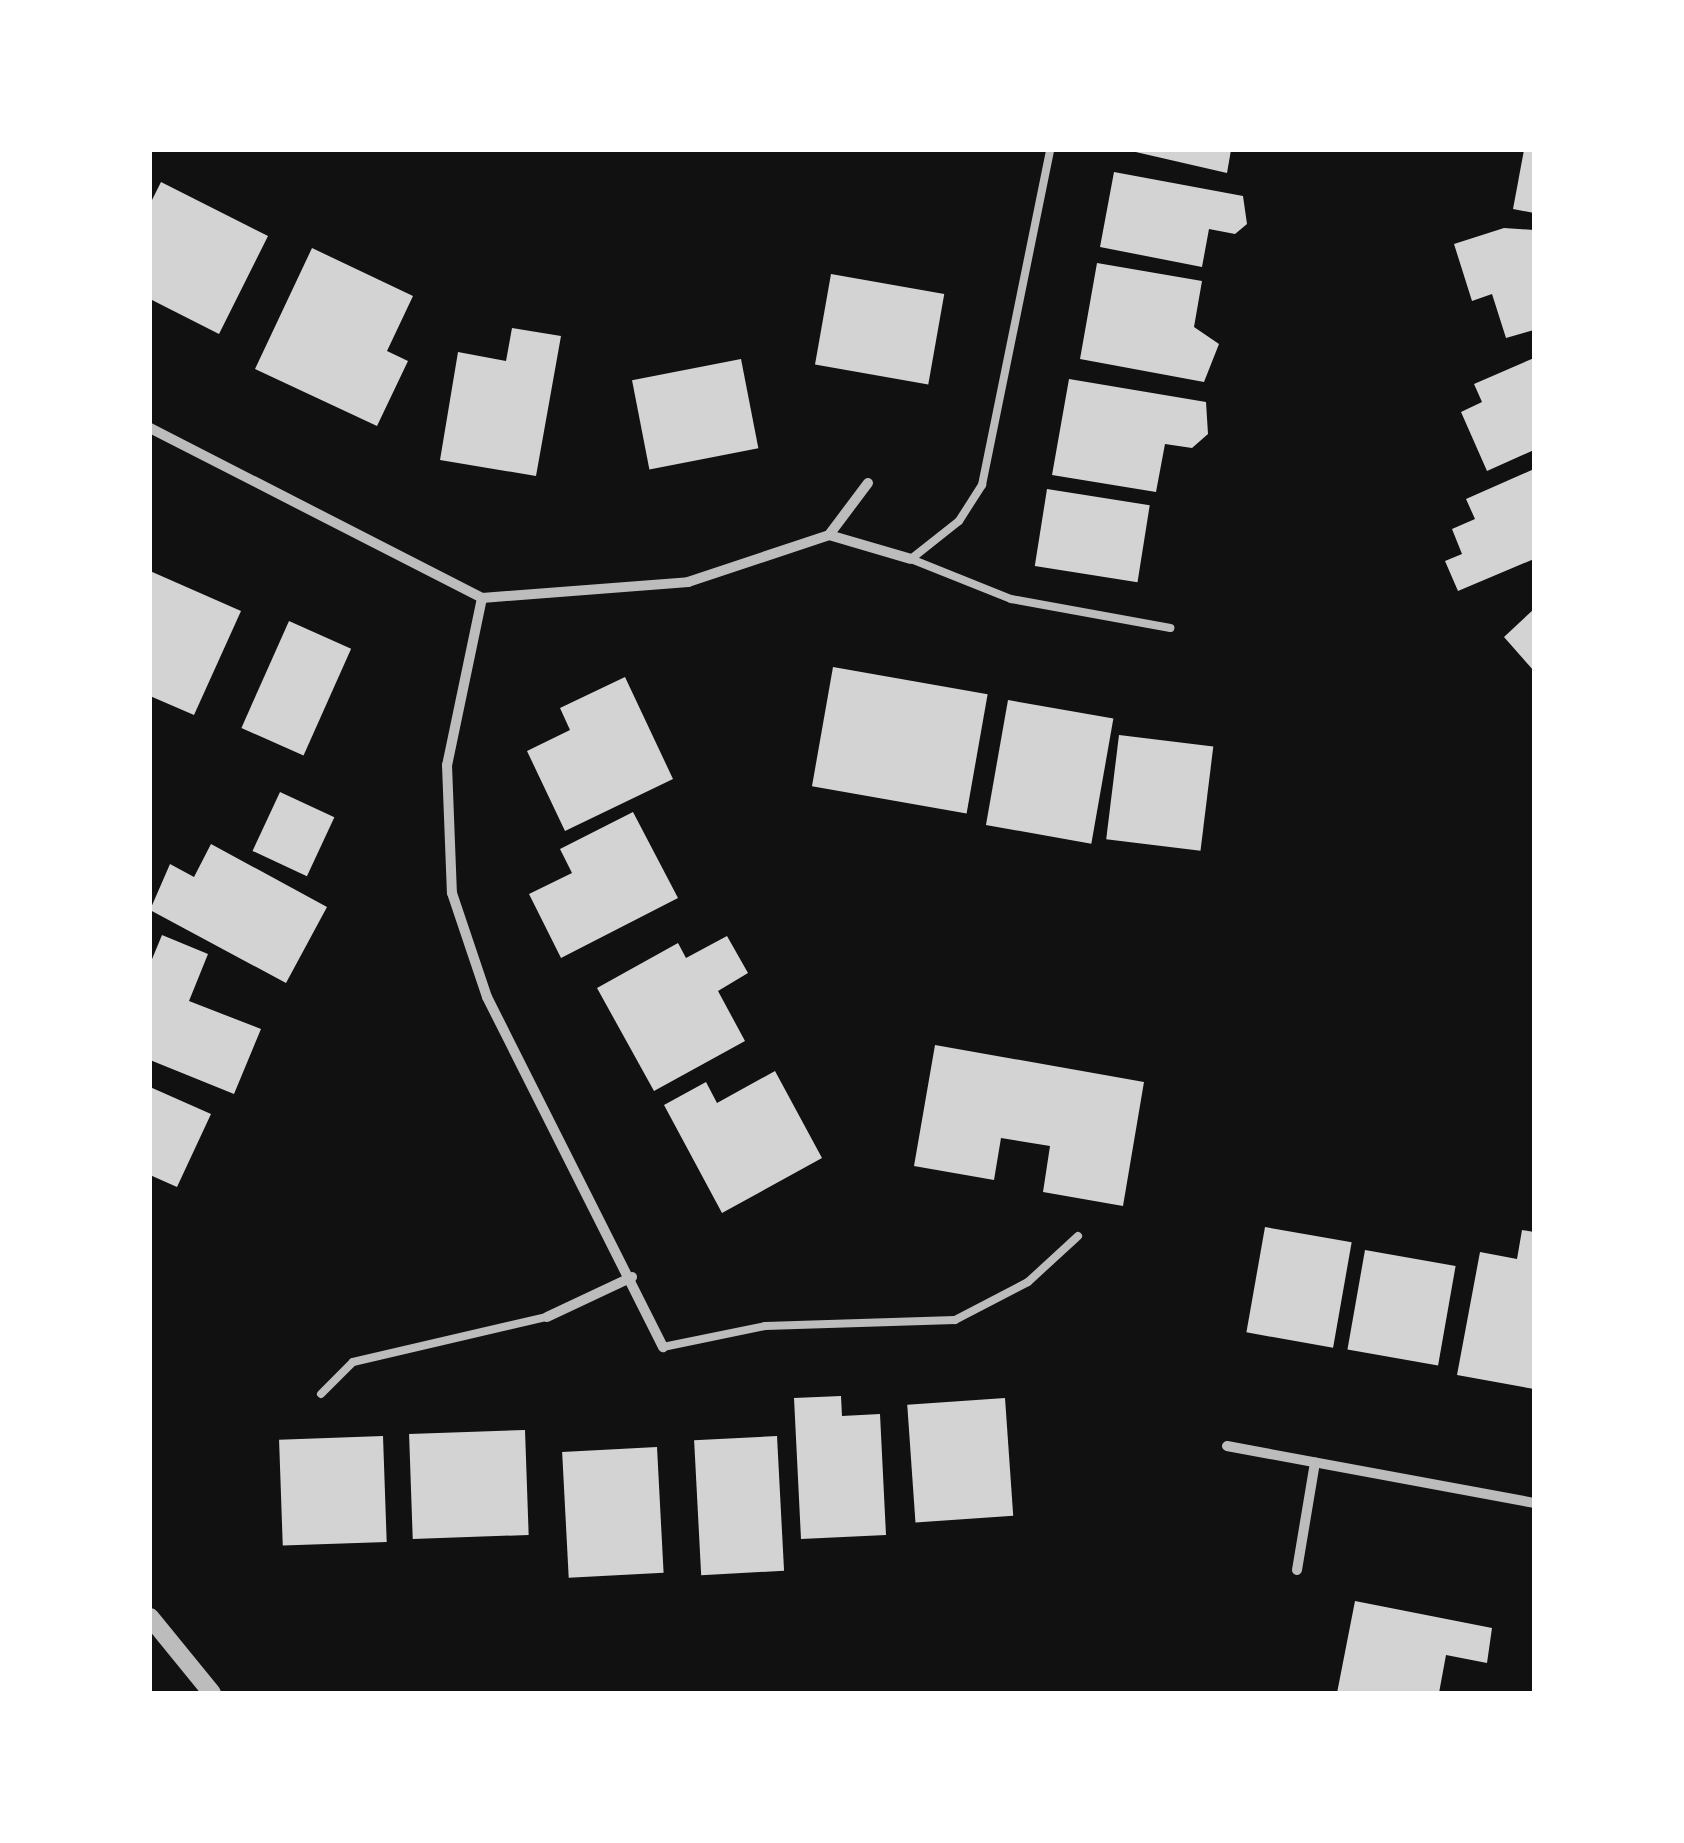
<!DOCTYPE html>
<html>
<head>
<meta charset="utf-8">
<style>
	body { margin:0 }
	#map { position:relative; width:1684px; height:1843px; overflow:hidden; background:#111; font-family:"DejaVu Sans",sans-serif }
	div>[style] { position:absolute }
	.building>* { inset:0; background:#d3d3d3; transform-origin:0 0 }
	.service>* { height:8px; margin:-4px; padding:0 4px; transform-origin:4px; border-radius:4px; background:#bcbcbc }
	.minor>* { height:10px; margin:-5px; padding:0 5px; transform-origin:5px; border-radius:5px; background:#bcbcbc }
	.tertiary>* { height:18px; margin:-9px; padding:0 9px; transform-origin:9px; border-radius:9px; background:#bcbcbc }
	span { translate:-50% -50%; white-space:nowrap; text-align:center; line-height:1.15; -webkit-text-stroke:10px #fff; paint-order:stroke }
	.frame { position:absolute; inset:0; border:152px solid #fff; pointer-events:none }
</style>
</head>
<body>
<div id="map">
	<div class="building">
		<div style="clip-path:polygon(1127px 150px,1231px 150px,1227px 173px)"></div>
		<div style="clip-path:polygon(1524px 150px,1534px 150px,1534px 213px,1513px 209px)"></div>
		<div style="clip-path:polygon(1114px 172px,1243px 196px,1247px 224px,1235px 234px,1209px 229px,1202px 267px,1100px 247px)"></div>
		<div style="clip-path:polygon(161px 182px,268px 236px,219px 334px,150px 299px,150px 204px)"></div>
		<div style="clip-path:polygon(1504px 228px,1534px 230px,1534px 330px,1506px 338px,1492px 294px,1472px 301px,1454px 244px)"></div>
		<div style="clip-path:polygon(312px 248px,413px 296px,387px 351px,408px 361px,377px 426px,255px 369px)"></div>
		<div style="clip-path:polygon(1097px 263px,1202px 281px,1194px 327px,1219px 344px,1204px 382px,1080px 359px)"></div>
		<div style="left:831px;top:274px;width:115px;height:92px;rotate:10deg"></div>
		<div style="clip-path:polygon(512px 328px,561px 336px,536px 476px,440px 460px,458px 352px,506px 361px)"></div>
		<div style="clip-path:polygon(1534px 358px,1534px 450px,1487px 471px,1461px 412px,1482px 402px,1474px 384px)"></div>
		<div style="left:741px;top:359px;width:91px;height:111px;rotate:79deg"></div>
		<div style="clip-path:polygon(1069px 379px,1206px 402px,1208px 434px,1192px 448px,1165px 444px,1156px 492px,1052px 475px)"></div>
		<div style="clip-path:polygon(1534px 469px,1534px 559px,1458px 591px,1445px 561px,1462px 554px,1452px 529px,1475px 519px,1466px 499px)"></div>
		<div style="left:1047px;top:489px;width:104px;height:78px;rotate:9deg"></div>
		<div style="clip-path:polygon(150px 571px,241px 611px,194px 715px,150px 696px)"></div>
		<div style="clip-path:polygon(1534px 609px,1534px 671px,1504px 637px)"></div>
		<div style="left:289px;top:621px;width:68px;height:117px;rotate:24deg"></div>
		<div style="left:833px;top:667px;width:157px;height:121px;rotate:10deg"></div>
		<div style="clip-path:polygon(625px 677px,673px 779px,565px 831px,527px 751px,570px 730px,560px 708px)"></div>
		<div style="left:1008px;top:700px;width:107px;height:127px;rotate:10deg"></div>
		<div style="left:1119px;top:735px;width:95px;height:105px;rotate:7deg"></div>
		<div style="left:280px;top:792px;width:60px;height:65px;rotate:25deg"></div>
		<div style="clip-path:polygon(633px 812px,678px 898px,561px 958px,529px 894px,572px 873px,560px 849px)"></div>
		<div style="clip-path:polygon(211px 844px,327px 907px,286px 983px,150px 910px,170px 864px,194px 877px)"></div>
		<div style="clip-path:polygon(162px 935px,208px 954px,189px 1001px,261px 1029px,234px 1094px,150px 1060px,150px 964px)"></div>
		<div style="clip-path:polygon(727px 936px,748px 973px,718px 991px,745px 1041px,654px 1091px,597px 988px,678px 943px,686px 958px)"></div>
		<div style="clip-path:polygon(935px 1045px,1144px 1082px,1123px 1206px,1043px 1192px,1050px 1146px,1001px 1138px,994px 1180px,914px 1166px)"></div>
		<div style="clip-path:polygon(775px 1071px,822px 1158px,722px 1213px,664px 1105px,706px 1082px,717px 1103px)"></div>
		<div style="clip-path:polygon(150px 1087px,211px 1114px,177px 1187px,150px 1175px)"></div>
		<div style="left:1265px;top:1227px;width:88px;height:107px;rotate:10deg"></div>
		<div style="clip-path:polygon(1522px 1230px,1534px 1232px,1534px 1389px,1457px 1375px,1480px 1252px,1517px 1259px)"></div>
		<div style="left:1365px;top:1250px;width:92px;height:101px;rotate:10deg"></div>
		<div style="clip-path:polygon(841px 1396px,842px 1416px,880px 1414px,886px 1535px,801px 1539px,794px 1398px)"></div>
		<div style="left:1005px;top:1398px;width:118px;height:98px;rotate:86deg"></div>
		<div style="left:525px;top:1430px;width:105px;height:116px;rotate:88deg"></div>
		<div style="left:383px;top:1436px;width:106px;height:104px;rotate:88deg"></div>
		<div style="left:777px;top:1436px;width:135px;height:83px;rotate:87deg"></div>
		<div style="left:657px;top:1447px;width:126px;height:95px;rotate:87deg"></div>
		<div style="clip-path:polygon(1355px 1601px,1492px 1628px,1487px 1663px,1446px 1655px,1439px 1693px,1337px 1693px)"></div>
	</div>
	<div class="service">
		<div style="left:911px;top:559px;width:61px;rotate:-38.4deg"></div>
		<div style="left:959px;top:521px;width:43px;rotate:-57.4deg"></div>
		<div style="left:982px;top:485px;width:342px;rotate:-78.5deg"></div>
		<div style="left:911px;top:559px;width:108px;rotate:21.8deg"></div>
		<div style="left:1011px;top:599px;width:162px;rotate:10.3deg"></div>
		<div style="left:663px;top:1347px;width:104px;rotate:-11.6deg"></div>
		<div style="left:765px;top:1326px;width:190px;rotate:-1.8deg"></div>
		<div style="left:955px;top:1320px;width:82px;rotate:-27.5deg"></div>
		<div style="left:1028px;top:1282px;width:68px;rotate:-42.6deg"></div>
		<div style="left:321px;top:1394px;width:45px;rotate:-45deg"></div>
		<div style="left:353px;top:1362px;width:199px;rotate:-13.1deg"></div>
	</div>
	<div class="minor">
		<div style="left:150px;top:428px;width:373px;rotate:27.1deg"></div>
		<div style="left:482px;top:598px;width:207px;rotate:-4.4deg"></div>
		<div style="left:688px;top:582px;width:149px;rotate:-18.4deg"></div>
		<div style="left:868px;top:483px;width:65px;rotate:126.9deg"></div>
		<div style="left:829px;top:535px;width:85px;rotate:16.3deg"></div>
		<div style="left:482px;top:598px;width:171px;rotate:101.8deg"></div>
		<div style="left:447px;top:765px;width:128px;rotate:87.8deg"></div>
		<div style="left:452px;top:893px;width:110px;rotate:71.4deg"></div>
		<div style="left:487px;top:997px;width:392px;rotate:63.3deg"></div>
		<div style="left:547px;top:1317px;width:94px;rotate:-25.2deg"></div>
		<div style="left:1227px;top:1446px;width:312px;rotate:10.5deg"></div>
		<div style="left:1297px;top:1570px;width:109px;rotate:-80.5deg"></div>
	</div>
	<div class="tertiary">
		<div style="left:150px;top:1617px;width:98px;rotate:50.8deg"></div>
	</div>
	<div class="frame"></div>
</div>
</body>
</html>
